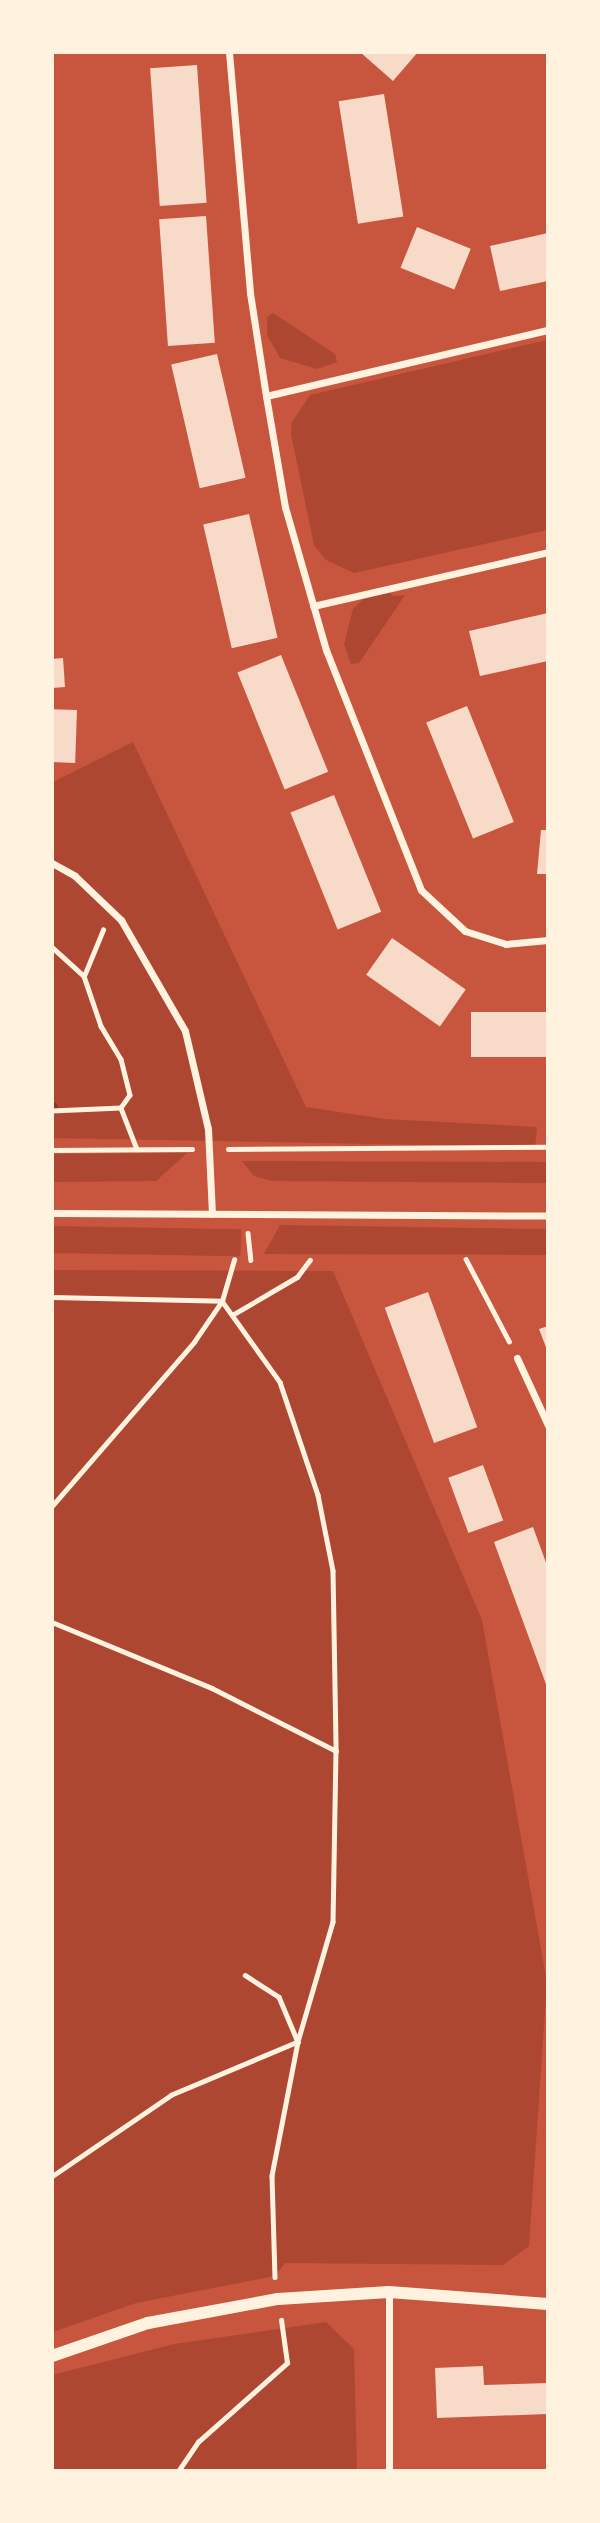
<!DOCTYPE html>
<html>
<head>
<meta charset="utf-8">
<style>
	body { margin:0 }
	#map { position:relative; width:600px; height:2523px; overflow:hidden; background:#c8553d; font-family:"Varela Round",sans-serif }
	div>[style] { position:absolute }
	.green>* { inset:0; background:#ae4732; transform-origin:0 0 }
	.stream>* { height:10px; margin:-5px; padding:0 5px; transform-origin:5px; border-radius:5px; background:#8f3625 }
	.building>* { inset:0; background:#f7dbc8; transform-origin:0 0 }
	.path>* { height:4.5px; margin:-2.25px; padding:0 2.25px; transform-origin:2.25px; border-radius:2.25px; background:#fff3e0 }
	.minor>* { height:7px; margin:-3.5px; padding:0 3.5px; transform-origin:3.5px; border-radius:3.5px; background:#fff3e0 }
	.tertiary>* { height:12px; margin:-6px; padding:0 6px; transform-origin:6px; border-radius:6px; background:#fff3e0 }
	span { translate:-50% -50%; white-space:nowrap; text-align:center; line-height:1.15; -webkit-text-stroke:5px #fff3e0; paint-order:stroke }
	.frame { position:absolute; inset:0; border:54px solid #fff3e0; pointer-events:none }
</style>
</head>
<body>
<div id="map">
	<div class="green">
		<div style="clip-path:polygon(273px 313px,335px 354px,337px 362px,317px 369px,280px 358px,267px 335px,267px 317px)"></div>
		<div style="clip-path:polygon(547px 340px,547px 530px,354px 573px,326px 560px,314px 545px,291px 434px,292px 422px,310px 395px)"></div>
		<div style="clip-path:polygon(390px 591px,393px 596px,405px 595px,359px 663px,351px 664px,344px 644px,353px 609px,363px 599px)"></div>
		<div style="clip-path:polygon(133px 742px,306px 1107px,385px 1119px,537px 1127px,535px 1147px,53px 1138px,53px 782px)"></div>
		<div style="clip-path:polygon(187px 1153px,156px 1181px,53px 1182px,53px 1154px)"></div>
		<div style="clip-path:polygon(242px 1161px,547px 1162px,547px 1183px,272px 1181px,254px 1176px)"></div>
		<div style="clip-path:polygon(280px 1225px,547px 1229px,547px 1255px,264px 1254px)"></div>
		<div style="left:53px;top:1226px;width:188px;height:27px;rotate:1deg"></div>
		<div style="clip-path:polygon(52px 1270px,333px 1271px,482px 1620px,547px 1982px,529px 2246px,503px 2265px,285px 2263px,275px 2276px,136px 2303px,53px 2332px)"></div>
		<div style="clip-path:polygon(326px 2322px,354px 2349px,357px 2470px,53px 2470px,52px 2375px,174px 2344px)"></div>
	</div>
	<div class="stream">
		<div style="left:52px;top:1107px;width:1px"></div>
	</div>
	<div class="building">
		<div style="clip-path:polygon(360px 52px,418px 52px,393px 81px)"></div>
		<div style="left:197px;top:65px;width:138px;height:47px;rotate:86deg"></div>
		<div style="left:384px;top:94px;width:124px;height:46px;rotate:81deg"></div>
		<div style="left:206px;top:216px;width:127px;height:47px;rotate:86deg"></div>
		<div style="left:417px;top:227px;width:58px;height:44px;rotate:22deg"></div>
		<div style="clip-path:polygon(548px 233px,548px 281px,500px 291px,490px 246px)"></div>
		<div style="left:217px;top:354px;width:127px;height:47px;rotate:77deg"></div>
		<div style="left:249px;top:514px;width:127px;height:47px;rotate:77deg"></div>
		<div style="clip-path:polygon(548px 613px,548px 661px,480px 676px,469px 631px)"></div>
		<div style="left:281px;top:655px;width:126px;height:47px;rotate:68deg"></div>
		<div style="clip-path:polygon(63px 658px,65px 687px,52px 688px,52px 659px)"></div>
		<div style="left:467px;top:706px;width:125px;height:44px;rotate:68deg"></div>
		<div style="left:77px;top:710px;width:53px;height:25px;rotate:92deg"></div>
		<div style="left:334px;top:795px;width:126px;height:47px;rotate:68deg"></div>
		<div style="clip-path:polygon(541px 830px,548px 830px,548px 874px,537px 874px)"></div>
		<div style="left:392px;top:938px;width:90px;height:45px;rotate:35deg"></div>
		<div style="left:548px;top:1012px;width:45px;height:77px;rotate:90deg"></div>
		<div style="left:428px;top:1292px;width:144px;height:46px;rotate:70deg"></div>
		<div style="clip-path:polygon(548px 1326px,548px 1350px,547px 1350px,539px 1329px)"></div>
		<div style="left:483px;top:1465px;width:59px;height:37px;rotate:70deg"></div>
		<div style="clip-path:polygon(533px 1527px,548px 1568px,547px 1687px,494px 1542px)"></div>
		<div style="clip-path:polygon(483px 2366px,484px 2385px,548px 2383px,548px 2414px,437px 2418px,435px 2368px)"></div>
	</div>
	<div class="path">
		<div style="left:52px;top:947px;width:43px;rotate:42.2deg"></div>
		<div style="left:84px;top:976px;width:53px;rotate:71.2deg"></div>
		<div style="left:101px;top:1026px;width:39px;rotate:59deg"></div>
		<div style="left:121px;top:1059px;width:37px;rotate:76deg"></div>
		<div style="left:130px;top:1095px;width:16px;rotate:125deg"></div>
		<div style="left:121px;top:1108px;width:69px;rotate:177.5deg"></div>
		<div style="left:84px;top:976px;width:50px;rotate:-67.6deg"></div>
		<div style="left:121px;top:1108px;width:44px;rotate:68.7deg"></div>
		<div style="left:228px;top:1149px;width:320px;rotate:-0.4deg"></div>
		<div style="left:52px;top:1150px;width:140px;rotate:-0.4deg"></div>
		<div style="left:248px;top:1233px;width:27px;rotate:84deg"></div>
		<div style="left:466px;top:1259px;width:93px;rotate:62.3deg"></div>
		<div style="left:52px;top:1297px;width:170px;rotate:1.3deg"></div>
		<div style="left:222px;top:1301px;width:100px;rotate:54.4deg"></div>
		<div style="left:280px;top:1382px;width:119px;rotate:71.4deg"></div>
		<div style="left:318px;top:1495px;width:77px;rotate:78.8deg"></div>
		<div style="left:333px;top:1571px;width:180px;rotate:89deg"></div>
		<div style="left:336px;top:1751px;width:171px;rotate:91deg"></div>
		<div style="left:333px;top:1922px;width:125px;rotate:106.3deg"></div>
		<div style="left:298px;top:2042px;width:137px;rotate:157.2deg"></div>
		<div style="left:172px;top:2095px;width:145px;rotate:145.7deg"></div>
		<div style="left:234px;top:1314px;width:73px;rotate:-30.4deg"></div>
		<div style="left:297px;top:1277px;width:21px;rotate:-53deg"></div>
		<div style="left:52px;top:1506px;width:217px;rotate:-49.1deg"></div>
		<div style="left:194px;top:1342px;width:50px;rotate:-55.7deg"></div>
		<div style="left:222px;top:1301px;width:43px;rotate:-73.7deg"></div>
		<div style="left:52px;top:1622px;width:173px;rotate:22.4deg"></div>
		<div style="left:212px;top:1688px;width:139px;rotate:26.9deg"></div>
		<div style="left:245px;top:1975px;width:40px;rotate:32.9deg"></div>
		<div style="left:279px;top:1997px;width:49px;rotate:67.1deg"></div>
		<div style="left:298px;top:2042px;width:136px;rotate:101deg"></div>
		<div style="left:272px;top:2176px;width:101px;rotate:88.3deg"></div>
		<div style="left:179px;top:2470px;width:34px;rotate:-56deg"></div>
		<div style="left:198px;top:2442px;width:119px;rotate:-41.6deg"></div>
		<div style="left:287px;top:2363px;width:43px;rotate:-97.9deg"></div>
	</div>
	<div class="minor">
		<div style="left:229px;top:52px;width:242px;rotate:85deg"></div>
		<div style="left:250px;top:293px;width:104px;rotate:81.2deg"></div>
		<div style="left:266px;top:396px;width:113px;rotate:80.3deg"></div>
		<div style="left:285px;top:507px;width:149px;rotate:74deg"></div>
		<div style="left:326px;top:650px;width:258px;rotate:68.4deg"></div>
		<div style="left:421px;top:890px;width:60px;rotate:43deg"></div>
		<div style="left:465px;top:931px;width:43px;rotate:17.6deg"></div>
		<div style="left:506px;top:944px;width:42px;rotate:-5.4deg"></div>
		<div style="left:266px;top:396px;width:290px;rotate:-13.2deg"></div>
		<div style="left:313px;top:606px;width:241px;rotate:-12.9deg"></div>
		<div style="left:52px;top:863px;width:26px;rotate:29deg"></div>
		<div style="left:75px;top:876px;width:64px;rotate:43.7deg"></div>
		<div style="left:121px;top:920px;width:128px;rotate:60deg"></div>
		<div style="left:185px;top:1031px;width:101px;rotate:76.8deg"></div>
		<div style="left:208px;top:1129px;width:85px;rotate:87.3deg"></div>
		<div style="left:52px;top:1213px;width:496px;rotate:0.3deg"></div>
		<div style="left:517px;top:1358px;width:74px;rotate:65.2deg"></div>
		<div style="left:389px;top:2292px;width:178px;rotate:90deg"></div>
	</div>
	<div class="tertiary">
		<div style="left:52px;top:2356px;width:102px;rotate:-19deg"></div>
		<div style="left:148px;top:2323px;width:132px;rotate:-10.5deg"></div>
		<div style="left:278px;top:2299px;width:111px;rotate:-3.6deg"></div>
		<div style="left:389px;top:2292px;width:159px;rotate:4.3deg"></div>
	</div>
	<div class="frame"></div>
</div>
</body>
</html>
